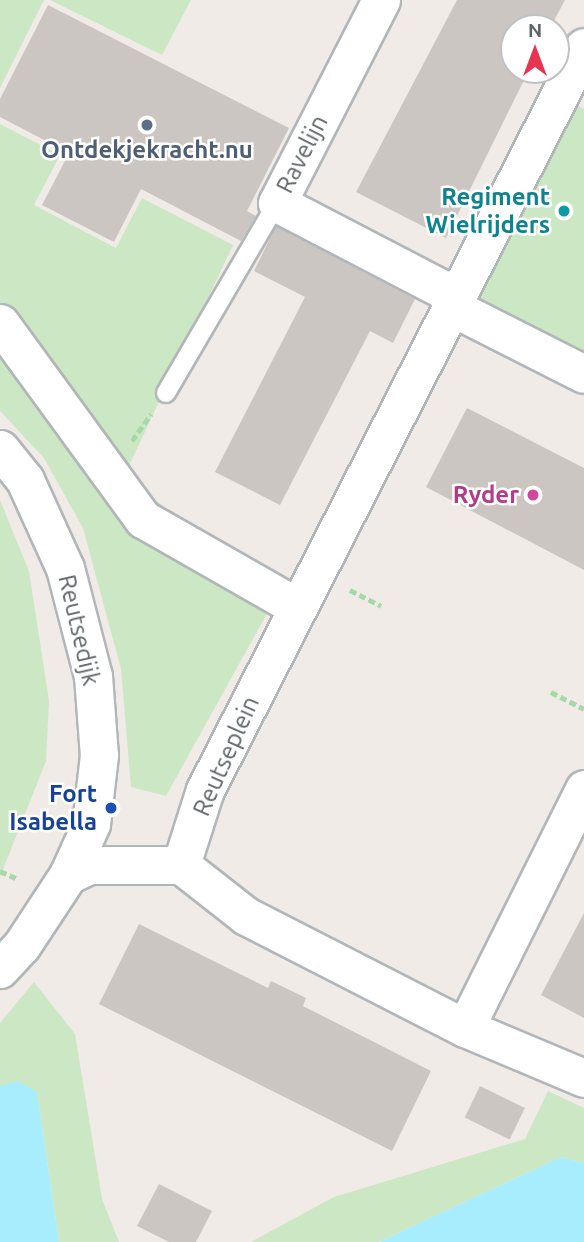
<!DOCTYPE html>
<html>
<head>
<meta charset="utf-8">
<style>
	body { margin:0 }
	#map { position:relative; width:584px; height:1242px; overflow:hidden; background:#f0ebe6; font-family:Ubuntu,sans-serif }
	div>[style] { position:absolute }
	.green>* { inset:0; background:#cce7c3 }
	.water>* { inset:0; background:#a8edfe }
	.building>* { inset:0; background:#cbc6c2; transform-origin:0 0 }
	.path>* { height:4.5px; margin-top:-2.25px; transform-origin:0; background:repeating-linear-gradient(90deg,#a7d9a8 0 7px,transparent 0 10.5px) }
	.roads { filter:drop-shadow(2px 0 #b1b6b8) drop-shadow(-2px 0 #b1b6b8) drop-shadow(0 2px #b1b6b8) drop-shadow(0 -2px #b1b6b8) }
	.service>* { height:18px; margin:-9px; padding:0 9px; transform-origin:9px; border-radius:9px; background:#fff }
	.minor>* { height:37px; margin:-18.5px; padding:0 18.5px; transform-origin:18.5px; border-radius:18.5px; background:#fff }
	.dots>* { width:19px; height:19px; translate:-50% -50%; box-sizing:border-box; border:4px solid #fff; border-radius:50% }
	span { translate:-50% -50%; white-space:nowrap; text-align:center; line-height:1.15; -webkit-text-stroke:5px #fff; paint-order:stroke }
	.service-label { font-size:24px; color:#4e5e75; font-weight:700 }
	.street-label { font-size:24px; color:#5e6466 }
	.culture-label { font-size:24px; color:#0d838f; font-weight:700 }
	.right { translate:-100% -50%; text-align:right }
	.hotel-label { font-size:24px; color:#b23c85; font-weight:700 }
	.transit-label { font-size:24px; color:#164399; font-weight:700 }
	.north { position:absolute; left:500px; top:14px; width:70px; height:70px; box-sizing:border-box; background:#fff; border:2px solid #bfc1c2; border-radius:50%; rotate:0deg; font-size:19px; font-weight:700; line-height:28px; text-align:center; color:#5e6466 }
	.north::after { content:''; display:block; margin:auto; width:24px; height:32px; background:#e73551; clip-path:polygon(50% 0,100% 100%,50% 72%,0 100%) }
</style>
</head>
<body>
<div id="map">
	<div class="green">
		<div style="clip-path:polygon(0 0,44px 0,0 88px)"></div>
		<div style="clip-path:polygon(50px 0,191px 0,162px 55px)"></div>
		<div style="clip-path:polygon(571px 102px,584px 109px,584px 351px,473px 304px)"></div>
		<div style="clip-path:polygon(0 124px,60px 155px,34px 205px,116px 248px,142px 198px,233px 245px,125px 474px,274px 601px,166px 796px,131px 787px,121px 669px,83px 528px,44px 458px,0 411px)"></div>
		<div style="clip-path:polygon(0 500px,29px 571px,49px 701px,46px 761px,0 877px)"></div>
		<div style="clip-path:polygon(34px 982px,75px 1034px,102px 1199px,119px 1242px,59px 1242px,37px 1092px,0 1086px,0 1023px)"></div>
		<div style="clip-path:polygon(548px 1091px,584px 1108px,584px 1163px,561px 1157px,379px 1242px,251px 1242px,334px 1197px,525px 1139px)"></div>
	</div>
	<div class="water">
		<div style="clip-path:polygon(18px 1081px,37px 1092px,59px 1242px,0 1242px,0 1086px)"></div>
		<div style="clip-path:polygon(561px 1157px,584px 1163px,584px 1242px,379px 1242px)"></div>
	</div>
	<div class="building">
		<div style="clip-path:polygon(457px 0,565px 0,550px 28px,514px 28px,514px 70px,529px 70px,446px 238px,356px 192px)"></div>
		<div style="clip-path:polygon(48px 5px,289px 128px,247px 211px,256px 216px,241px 241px,141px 189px,114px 242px,42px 205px,69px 153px,0 117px,0 99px)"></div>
		<div style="clip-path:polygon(276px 226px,415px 299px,393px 343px,370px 331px,280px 505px,215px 472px,305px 297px,254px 271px)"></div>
		<div style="clip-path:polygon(467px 408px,584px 468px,584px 570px,426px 487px)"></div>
		<div style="clip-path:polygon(584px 913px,584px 1018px,541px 995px)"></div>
		<div style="clip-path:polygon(139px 924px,268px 988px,271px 981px,306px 998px,303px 1006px,431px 1071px,392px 1151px,99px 1004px)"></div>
		<div style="left:480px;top:1086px;width:50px;height:35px;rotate:26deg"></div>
		<div style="clip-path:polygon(159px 1184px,212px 1211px,196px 1242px,169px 1242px,137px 1226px)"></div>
	</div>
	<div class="path">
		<div style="left:132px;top:441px;width:33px;rotate:-55deg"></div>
		<div style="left:350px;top:590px;width:35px;rotate:27deg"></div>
		<div style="left:551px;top:692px;width:37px;rotate:27deg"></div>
		<div style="left:0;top:871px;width:20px;rotate:24deg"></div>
	</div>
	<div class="roads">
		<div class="service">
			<div style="left:166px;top:393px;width:220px;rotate:-59.7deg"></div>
		</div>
		<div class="minor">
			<div style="left:381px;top:0;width:228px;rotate:117.1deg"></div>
			<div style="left:277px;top:203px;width:202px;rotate:27.5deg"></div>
			<div style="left:450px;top:306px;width:150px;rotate:26.9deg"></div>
			<div style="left:0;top:323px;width:243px;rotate:53.9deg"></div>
			<div style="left:143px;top:519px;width:177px;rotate:29.7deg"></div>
			<div style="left:0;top:449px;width:40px;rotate:51deg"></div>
			<div style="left:25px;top:480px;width:97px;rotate:65.6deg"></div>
			<div style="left:65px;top:568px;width:112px;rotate:75.5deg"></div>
			<div style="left:93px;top:676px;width:79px;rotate:85.7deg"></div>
			<div style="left:99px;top:755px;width:69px;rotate:96.6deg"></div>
			<div style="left:91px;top:824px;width:56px;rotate:114.3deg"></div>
			<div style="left:68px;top:875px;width:84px;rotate:123.3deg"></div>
			<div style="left:22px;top:945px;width:33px;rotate:133deg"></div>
			<div style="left:181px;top:865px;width:79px;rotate:-72.3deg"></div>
			<div style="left:205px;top:790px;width:834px;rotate:-62.97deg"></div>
			<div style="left:181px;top:865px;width:83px;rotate:38.1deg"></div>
			<div style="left:246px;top:916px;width:246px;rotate:27.1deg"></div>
			<div style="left:465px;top:1028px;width:267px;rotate:-63.5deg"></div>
			<div style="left:68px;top:875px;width:23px;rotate:-25deg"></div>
			<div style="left:89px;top:865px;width:92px"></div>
			<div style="left:465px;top:1028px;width:129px;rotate:22.8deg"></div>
		</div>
	</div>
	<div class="dots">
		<div style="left:147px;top:125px;background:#5c6f8a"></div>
		<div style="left:564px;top:211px;background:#0f9aa8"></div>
		<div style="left:533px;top:495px;background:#d1479c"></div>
		<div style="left:111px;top:808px;background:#1a4fb4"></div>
	</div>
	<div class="service-label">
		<span style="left:147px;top:150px">Ontdekjekracht.nu</span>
	</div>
	<div class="street-label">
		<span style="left:302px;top:154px;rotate:-63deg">Ravelijn</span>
		<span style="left:79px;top:630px;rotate:77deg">Reutsedijk</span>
		<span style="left:226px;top:756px;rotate:-66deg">Reutseplein</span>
	</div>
	<div class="culture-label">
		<span class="right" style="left:550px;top:211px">Regiment<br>Wielrijders</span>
	</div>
	<div class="hotel-label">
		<span class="right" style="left:519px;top:495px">Ryder</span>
	</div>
	<div class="transit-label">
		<span class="right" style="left:97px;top:808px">Fort<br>Isabella</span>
	</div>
	<div class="north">N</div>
</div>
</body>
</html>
